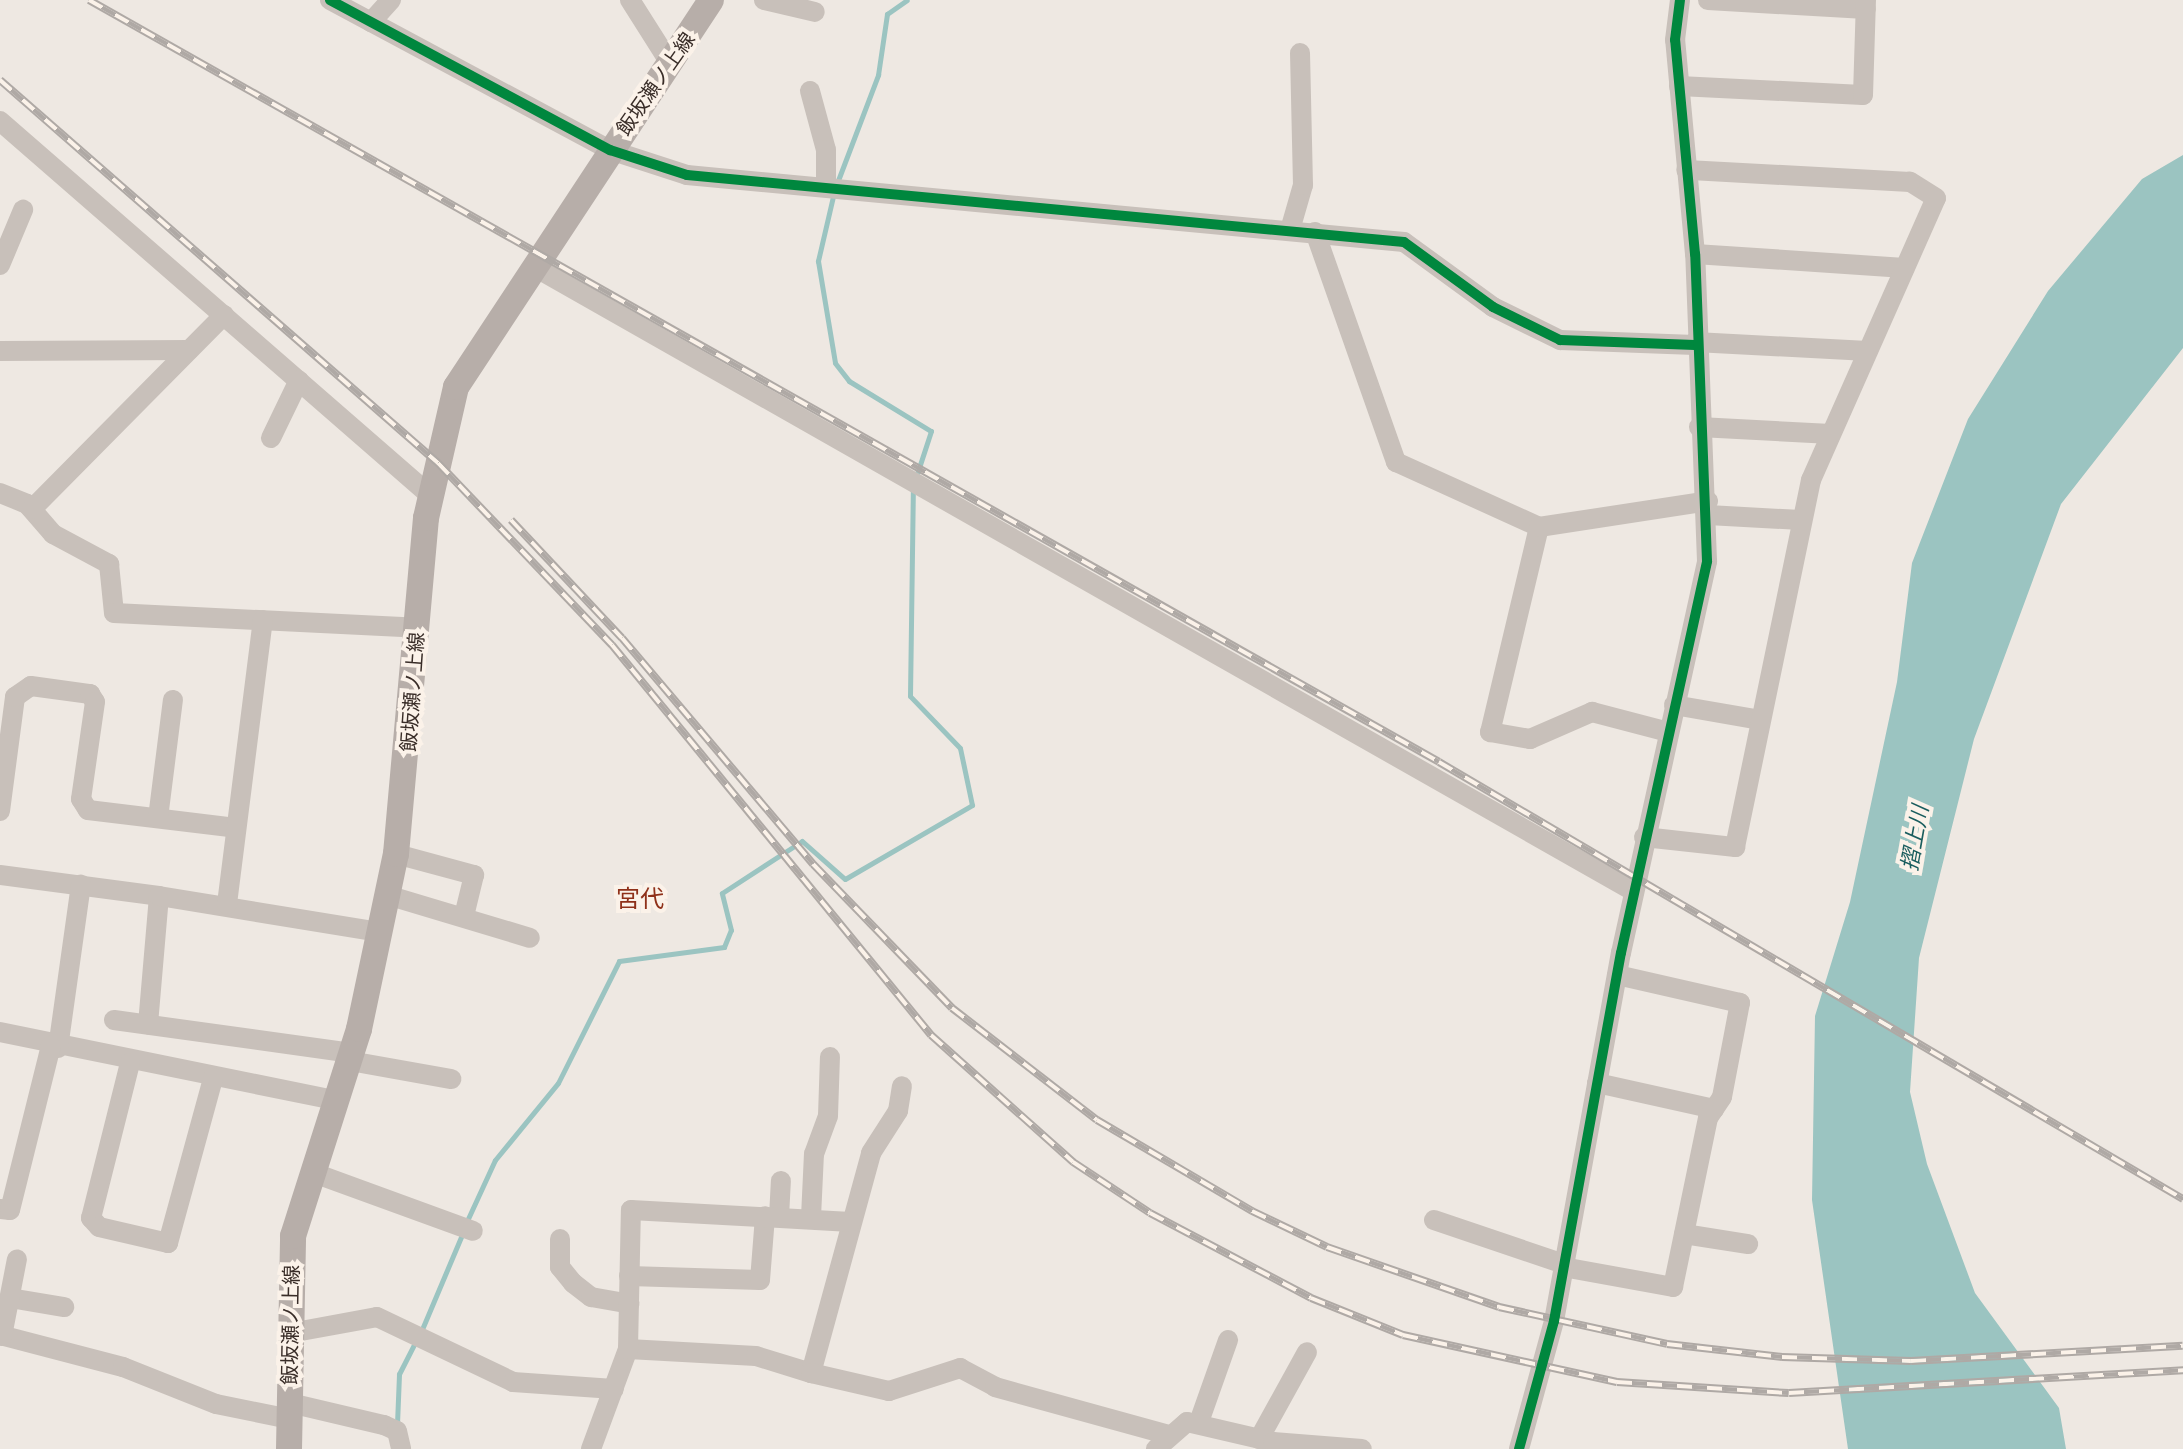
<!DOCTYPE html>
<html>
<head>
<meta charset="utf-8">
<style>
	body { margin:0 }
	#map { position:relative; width:2183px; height:1449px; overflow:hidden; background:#eee8e2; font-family:Poppins,"Noto Sans JP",sans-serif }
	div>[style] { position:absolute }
	.water>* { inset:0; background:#9bc4c1 }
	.stream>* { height:5px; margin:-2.5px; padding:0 2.5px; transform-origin:2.5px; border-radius:2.5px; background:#9bc4c1 }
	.minor>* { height:20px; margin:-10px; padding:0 10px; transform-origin:10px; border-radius:10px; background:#c8c0ba }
	.major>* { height:26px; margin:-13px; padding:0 13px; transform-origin:13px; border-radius:13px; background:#b7aea9 }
	.rail>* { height:8px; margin-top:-4px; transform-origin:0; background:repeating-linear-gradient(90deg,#fbf2e9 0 15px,#afa9a5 0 30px); box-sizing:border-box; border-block:2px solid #afa9a5 }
	.cycleway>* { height:10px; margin:-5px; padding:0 5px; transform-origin:5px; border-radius:5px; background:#00873e }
	span { translate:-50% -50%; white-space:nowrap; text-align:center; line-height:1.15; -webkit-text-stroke:8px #fbf2e9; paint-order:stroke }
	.street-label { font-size:20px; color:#392d28 }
	.water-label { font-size:22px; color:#1a5d5e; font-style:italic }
	.quarter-label { font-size:24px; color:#8f311a }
</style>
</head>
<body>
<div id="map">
	<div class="water">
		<div style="clip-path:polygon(2183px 155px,2183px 348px,2061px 504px,1974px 739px,1919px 958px,1910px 1092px,1927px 1164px,1975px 1293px,2059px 1408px,2066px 1449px,1848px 1449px,1812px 1200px,1815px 1016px,1850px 902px,1897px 682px,1912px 563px,1968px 419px,2048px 291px,2142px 179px)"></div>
	</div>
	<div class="stream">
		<div style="left:837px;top:183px;width:116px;rotate:-69.2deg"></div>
		<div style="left:878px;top:75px;width:62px;rotate:-81.6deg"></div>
		<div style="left:887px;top:14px;width:24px;rotate:-35deg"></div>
		<div style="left:834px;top:192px;width:71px;rotate:103.1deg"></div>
		<div style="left:818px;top:261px;width:103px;rotate:80.5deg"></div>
		<div style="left:835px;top:363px;width:23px;rotate:52deg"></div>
		<div style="left:849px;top:381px;width:96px;rotate:31.4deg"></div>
		<div style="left:931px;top:431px;width:48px;rotate:108.1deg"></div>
		<div style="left:466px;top:1223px;width:69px;rotate:-65.3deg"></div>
		<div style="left:495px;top:1160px;width:99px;rotate:-50.7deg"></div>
		<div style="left:558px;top:1083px;width:136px;rotate:-63.4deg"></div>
		<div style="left:619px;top:961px;width:106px;rotate:-7.6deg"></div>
		<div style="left:724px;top:947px;width:18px;rotate:-68deg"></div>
		<div style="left:731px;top:930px;width:38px;rotate:-104deg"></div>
		<div style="left:722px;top:893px;width:95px;rotate:-33deg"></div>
		<div style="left:802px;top:841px;width:57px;rotate:41.5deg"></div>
		<div style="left:845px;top:879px;width:147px;rotate:-30.2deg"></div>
		<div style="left:972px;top:805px;width:58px;rotate:-101.9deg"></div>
		<div style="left:960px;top:748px;width:72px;rotate:-133.9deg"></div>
		<div style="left:910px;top:696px;width:210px;rotate:-89.2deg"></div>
		<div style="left:420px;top:1334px;width:111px;rotate:-67.1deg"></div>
		<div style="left:397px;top:1424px;width:50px;rotate:-87.7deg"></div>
		<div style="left:399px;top:1374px;width:36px;rotate:-63deg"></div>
	</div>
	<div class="minor">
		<div style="left:330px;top:0;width:318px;rotate:28.2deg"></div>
		<div style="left:610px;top:150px;width:81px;rotate:18deg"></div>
		<div style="left:687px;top:175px;width:720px;rotate:5.34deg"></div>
		<div style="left:1404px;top:242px;width:110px;rotate:36.1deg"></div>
		<div style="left:1493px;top:307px;width:75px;rotate:26.2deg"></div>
		<div style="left:1560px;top:340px;width:135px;rotate:2.1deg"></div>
		<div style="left:630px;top:0;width:75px;rotate:57.6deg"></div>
		<div style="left:764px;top:0;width:52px;rotate:13.2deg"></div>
		<div style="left:1708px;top:0;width:158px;rotate:3.3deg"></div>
		<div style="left:371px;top:22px;width:30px;rotate:-48deg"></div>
		<div style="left:1679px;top:86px;width:184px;rotate:2.8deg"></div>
		<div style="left:1863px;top:95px;width:95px;rotate:-88.2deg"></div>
		<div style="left:810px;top:91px;width:61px;rotate:74.8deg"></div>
		<div style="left:826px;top:150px;width:36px;rotate:90deg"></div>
		<div style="left:0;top:121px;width:571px;rotate:41.03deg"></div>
		<div style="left:1290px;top:230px;width:47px;rotate:-73.9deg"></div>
		<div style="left:1303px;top:185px;width:132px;rotate:-91.3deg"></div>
		<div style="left:1315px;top:232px;width:244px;rotate:70.6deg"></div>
		<div style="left:1396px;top:462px;width:157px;rotate:24.4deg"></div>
		<div style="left:1539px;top:527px;width:211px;rotate:103.4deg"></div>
		<div style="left:1490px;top:732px;width:41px;rotate:9.9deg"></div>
		<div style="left:1530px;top:739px;width:68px;rotate:-23.5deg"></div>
		<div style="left:1592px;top:712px;width:79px;rotate:14.7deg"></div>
		<div style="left:1695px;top:254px;width:210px;rotate:3.8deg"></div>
		<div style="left:0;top:265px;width:60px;rotate:-67.3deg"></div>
		<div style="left:533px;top:266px;width:1265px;rotate:29.6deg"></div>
		<div style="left:1695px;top:342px;width:173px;rotate:3deg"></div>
		<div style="left:0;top:351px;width:189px;rotate:-0.3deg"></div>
		<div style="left:1699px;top:427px;width:132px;rotate:3deg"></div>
		<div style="left:271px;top:438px;width:64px;rotate:-64.2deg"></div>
		<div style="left:0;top:493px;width:29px;rotate:22deg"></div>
		<div style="left:27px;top:504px;width:40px;rotate:49deg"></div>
		<div style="left:53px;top:534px;width:64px;rotate:28.2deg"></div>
		<div style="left:109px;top:564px;width:49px;rotate:84.2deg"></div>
		<div style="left:114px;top:613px;width:304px;rotate:2.8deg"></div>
		<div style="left:32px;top:509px;width:273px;rotate:-45.3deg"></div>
		<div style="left:1708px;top:515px;width:93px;rotate:3.1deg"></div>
		<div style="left:1539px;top:527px;width:171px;rotate:-8.7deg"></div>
		<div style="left:1674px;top:705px;width:87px;rotate:9.9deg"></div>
		<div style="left:0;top:811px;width:115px;rotate:-82.5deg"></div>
		<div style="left:15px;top:697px;width:19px;rotate:-35deg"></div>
		<div style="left:31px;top:686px;width:60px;rotate:7.7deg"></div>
		<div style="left:90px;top:694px;width:9px;rotate:58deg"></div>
		<div style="left:95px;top:702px;width:98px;rotate:98.2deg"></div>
		<div style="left:81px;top:799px;width:13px;rotate:58deg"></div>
		<div style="left:88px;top:810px;width:149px;rotate:6.9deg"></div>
		<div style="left:158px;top:818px;width:119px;rotate:-82.8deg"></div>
		<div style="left:1644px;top:837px;width:92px;rotate:6.3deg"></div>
		<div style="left:1735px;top:847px;width:375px;rotate:-78.3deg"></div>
		<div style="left:1811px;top:480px;width:308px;rotate:-66.1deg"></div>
		<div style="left:1936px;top:198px;width:31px;rotate:-148deg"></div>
		<div style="left:1910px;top:182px;width:224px;rotate:-176.9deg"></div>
		<div style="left:396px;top:854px;width:81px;rotate:15.1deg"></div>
		<div style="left:474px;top:875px;width:42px;rotate:103.7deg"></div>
		<div style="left:0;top:875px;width:160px;rotate:7.5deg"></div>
		<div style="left:159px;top:896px;width:129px;rotate:94.9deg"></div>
		<div style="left:387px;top:895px;width:149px;rotate:16.7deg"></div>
		<div style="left:159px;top:896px;width:224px;rotate:9.3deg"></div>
		<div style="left:227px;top:904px;width:286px;rotate:-82.8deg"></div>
		<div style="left:114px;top:1020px;width:240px;rotate:7.9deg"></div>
		<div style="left:0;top:1032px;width:341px;rotate:11.5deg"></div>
		<div style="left:58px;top:1048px;width:165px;rotate:-82deg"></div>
		<div style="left:350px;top:1061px;width:103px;rotate:10.1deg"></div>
		<div style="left:130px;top:1063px;width:160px;rotate:104.1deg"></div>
		<div style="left:91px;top:1218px;width:12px;rotate:48deg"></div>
		<div style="left:99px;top:1227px;width:71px;rotate:13.1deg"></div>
		<div style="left:168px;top:1243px;width:171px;rotate:-74.7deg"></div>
		<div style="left:1597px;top:1083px;width:120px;rotate:12.5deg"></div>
		<div style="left:314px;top:1173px;width:169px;rotate:20deg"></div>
		<div style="left:0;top:1209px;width:10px;rotate:6deg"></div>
		<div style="left:10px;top:1210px;width:169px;rotate:-76deg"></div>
		<div style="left:779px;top:1217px;width:36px;rotate:-87deg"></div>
		<div style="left:811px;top:1217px;width:63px;rotate:-87.3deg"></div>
		<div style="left:814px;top:1154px;width:40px;rotate:-69.8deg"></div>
		<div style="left:828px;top:1116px;width:59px;rotate:-88.1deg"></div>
		<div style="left:1434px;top:1220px;width:137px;rotate:18.7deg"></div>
		<div style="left:1684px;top:1234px;width:65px;rotate:8.9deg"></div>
		<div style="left:560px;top:1239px;width:28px;rotate:90deg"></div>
		<div style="left:560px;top:1267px;width:21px;rotate:51deg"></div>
		<div style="left:573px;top:1283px;width:23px;rotate:38deg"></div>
		<div style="left:591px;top:1297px;width:39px;rotate:10deg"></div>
		<div style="left:1563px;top:1267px;width:112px;rotate:10.3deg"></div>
		<div style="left:1673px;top:1287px;width:173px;rotate:-78.3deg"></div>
		<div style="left:1708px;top:1118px;width:25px;rotate:-56deg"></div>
		<div style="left:1722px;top:1097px;width:96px;rotate:-79.2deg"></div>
		<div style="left:1740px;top:1003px;width:126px;rotate:-167.2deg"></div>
		<div style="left:629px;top:1276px;width:131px;rotate:1.7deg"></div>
		<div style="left:760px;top:1280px;width:64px;rotate:-85.5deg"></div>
		<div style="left:10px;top:1298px;width:55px;rotate:9.5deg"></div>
		<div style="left:290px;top:1333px;width:88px;rotate:-10.4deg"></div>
		<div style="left:377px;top:1317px;width:151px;rotate:25.5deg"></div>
		<div style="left:513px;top:1382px;width:101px;rotate:4deg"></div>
		<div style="left:0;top:1335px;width:127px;rotate:14.6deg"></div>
		<div style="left:123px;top:1367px;width:100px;rotate:21.7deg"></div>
		<div style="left:216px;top:1404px;width:76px;rotate:11.5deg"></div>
		<div style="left:2px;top:1336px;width:78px;rotate:-79deg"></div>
		<div style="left:628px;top:1349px;width:128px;rotate:3.1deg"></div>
		<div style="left:756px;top:1356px;width:58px;rotate:17.2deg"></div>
		<div style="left:811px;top:1373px;width:228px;rotate:-74.7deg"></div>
		<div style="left:871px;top:1153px;width:50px;rotate:-57.3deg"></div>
		<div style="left:898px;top:1111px;width:25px;rotate:-81deg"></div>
		<div style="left:811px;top:1373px;width:80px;rotate:13deg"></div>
		<div style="left:889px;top:1391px;width:75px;rotate:-17.9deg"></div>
		<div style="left:960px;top:1368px;width:40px;rotate:28deg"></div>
		<div style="left:995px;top:1387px;width:180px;rotate:15.4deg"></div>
		<div style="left:290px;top:1403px;width:97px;rotate:13.2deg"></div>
		<div style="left:384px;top:1425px;width:14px;rotate:25deg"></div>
		<div style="left:397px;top:1431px;width:18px;rotate:77deg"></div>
		<div style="left:1199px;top:1422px;width:87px;rotate:-70.5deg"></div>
		<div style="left:1259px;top:1439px;width:99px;rotate:-61.1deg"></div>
		<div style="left:591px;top:1449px;width:107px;rotate:-69.7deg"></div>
		<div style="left:628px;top:1349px;width:139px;rotate:-88.8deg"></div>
		<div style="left:631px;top:1210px;width:220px;rotate:3.1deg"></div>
		<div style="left:1156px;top:1449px;width:41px;rotate:-41.1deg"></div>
		<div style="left:1187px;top:1422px;width:88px;rotate:13.1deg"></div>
		<div style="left:1273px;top:1442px;width:89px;rotate:4.5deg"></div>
		<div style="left:1519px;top:1449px;width:133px;rotate:-74.7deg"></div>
		<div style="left:1554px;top:1321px;width:374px;rotate:-79.7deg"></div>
		<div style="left:1621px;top:953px;width:401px;rotate:-77.6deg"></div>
		<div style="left:1707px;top:561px;width:307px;rotate:-92.2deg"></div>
		<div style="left:1695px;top:254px;width:215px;rotate:-95.3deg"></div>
		<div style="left:1675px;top:40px;width:40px;rotate:-82.9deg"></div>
	</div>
	<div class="major">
		<div style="left:289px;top:1449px;width:213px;rotate:-88.9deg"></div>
		<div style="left:293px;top:1236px;width:217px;rotate:-72.3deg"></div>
		<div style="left:359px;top:1029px;width:179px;rotate:-78.1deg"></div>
		<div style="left:396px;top:854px;width:337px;rotate:-84.9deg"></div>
		<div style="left:426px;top:518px;width:134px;rotate:-77.1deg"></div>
		<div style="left:456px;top:387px;width:463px;rotate:-56.6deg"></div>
	</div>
	<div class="rail">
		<div style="left:89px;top:0;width:1550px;rotate:29.44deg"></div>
		<div style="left:1439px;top:762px;width:863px;rotate:30.43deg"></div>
		<div style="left:0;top:80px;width:582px;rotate:41.17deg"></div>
		<div style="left:438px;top:463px;width:252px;rotate:46.3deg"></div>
		<div style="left:612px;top:645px;width:504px;rotate:50.72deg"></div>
		<div style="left:931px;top:1035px;width:191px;rotate:41.8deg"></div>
		<div style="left:1073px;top:1162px;width:92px;rotate:33.5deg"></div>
		<div style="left:1150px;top:1213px;width:182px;rotate:27.8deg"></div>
		<div style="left:1311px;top:1298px;width:99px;rotate:21.9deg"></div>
		<div style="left:1403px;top:1335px;width:219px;rotate:12.4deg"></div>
		<div style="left:1617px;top:1382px;width:172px;rotate:3.7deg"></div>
		<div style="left:1789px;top:1393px;width:395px;rotate:-3.3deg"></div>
		<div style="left:511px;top:520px;width:162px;rotate:46.8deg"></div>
		<div style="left:622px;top:638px;width:296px;rotate:49.8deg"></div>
		<div style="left:813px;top:864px;width:200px;rotate:46deg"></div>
		<div style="left:952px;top:1008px;width:183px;rotate:37.7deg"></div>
		<div style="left:1097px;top:1120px;width:180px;rotate:30.4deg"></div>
		<div style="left:1252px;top:1211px;width:83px;rotate:25.6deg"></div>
		<div style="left:1327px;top:1247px;width:182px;rotate:19.2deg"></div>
		<div style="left:1499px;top:1307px;width:172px;rotate:12.4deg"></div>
		<div style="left:1667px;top:1344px;width:116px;rotate:6.4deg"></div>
		<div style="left:1782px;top:1357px;width:129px;rotate:1.8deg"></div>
		<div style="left:1911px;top:1361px;width:272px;rotate:-3.2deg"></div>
	</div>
	<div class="cycleway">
		<div style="left:330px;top:0;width:318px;rotate:28.2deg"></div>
		<div style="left:610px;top:150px;width:81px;rotate:18deg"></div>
		<div style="left:687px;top:175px;width:720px;rotate:5.34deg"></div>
		<div style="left:1404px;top:242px;width:110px;rotate:36.1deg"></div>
		<div style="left:1493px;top:307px;width:75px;rotate:26.2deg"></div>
		<div style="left:1560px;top:340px;width:135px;rotate:2.1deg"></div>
		<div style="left:1519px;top:1449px;width:133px;rotate:-74.7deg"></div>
		<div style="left:1554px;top:1321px;width:374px;rotate:-79.7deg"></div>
		<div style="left:1621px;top:953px;width:401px;rotate:-77.6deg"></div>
		<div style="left:1707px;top:561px;width:307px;rotate:-92.2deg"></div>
		<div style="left:1695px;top:254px;width:215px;rotate:-95.3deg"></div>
		<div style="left:1675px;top:40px;width:40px;rotate:-82.9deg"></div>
	</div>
	<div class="street-label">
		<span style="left:656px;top:84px;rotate:-55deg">飯坂瀬ノ上線</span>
		<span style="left:413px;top:692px;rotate:-86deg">飯坂瀬ノ上線</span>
		<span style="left:291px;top:1325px;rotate:-89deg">飯坂瀬ノ上線</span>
	</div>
	<div class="water-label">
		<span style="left:1915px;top:838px;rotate:-80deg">摺上川</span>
	</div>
	<div class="quarter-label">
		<span style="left:640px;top:899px">宮代</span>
	</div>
</div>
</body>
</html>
